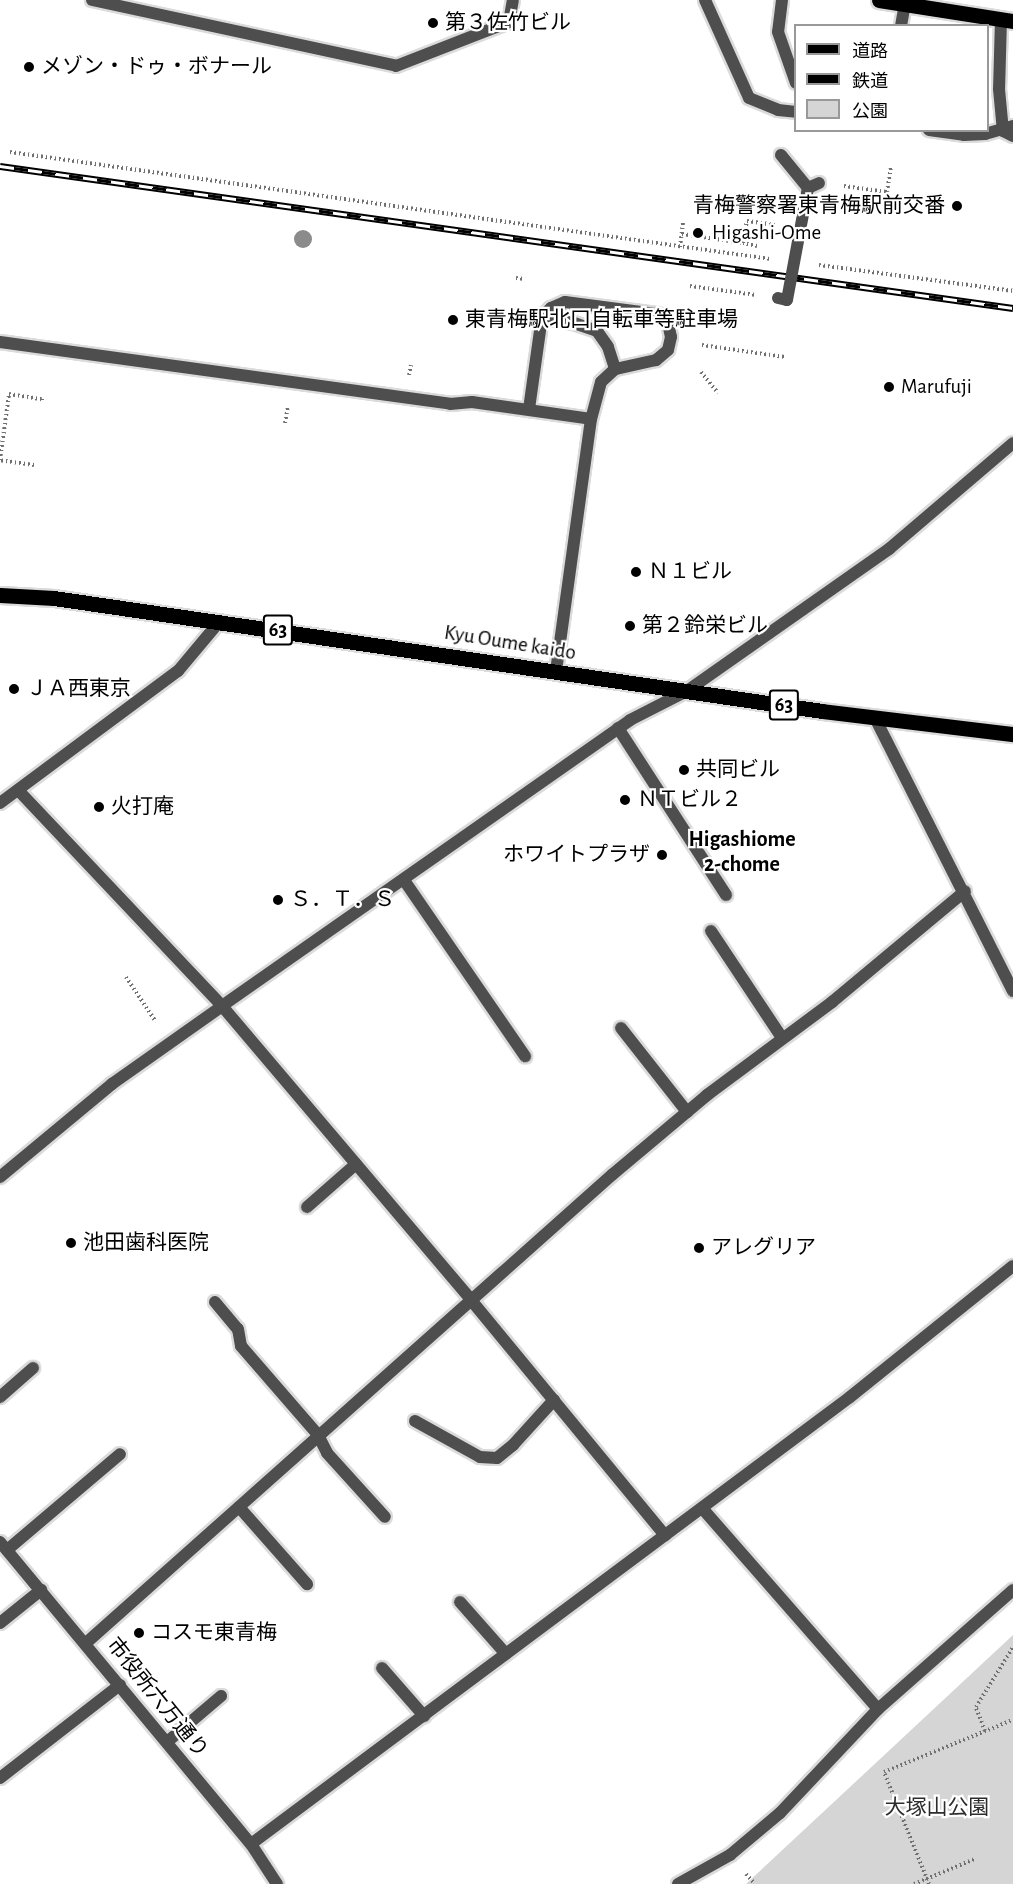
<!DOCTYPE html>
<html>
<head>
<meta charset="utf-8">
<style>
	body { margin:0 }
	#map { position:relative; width:1013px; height:1884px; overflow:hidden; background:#fff; font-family:"Alegreya Sans","Noto Sans JP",sans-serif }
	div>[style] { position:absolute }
	.green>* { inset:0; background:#d5d5d5 }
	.path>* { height:4px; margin-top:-2px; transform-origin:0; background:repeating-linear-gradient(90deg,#707070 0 1.5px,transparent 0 4.5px) }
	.roads { filter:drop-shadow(2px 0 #dbdbdb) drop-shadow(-2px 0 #dbdbdb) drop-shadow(0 2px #dbdbdb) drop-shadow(0 -2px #dbdbdb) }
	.service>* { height:12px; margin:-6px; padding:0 6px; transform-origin:6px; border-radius:6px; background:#4e4e4e }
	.pedestrian>* { height:12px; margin:-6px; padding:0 6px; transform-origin:6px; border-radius:6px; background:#4e4e4e }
	.minor>* { height:12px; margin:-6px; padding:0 6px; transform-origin:6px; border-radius:6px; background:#4e4e4e }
	.tertiary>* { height:12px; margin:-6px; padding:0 6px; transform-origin:6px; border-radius:6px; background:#4e4e4e }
	.primary>* { height:15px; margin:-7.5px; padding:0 7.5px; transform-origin:7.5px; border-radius:7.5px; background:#000 }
	.rail>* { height:7px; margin-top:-3.5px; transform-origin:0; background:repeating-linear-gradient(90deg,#fff 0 14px,#000 0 28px); box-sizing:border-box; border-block:2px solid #000 }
	.pedestrian-bridge>* { height:12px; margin:-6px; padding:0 6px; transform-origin:6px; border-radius:6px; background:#4e4e4e }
	.trees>* { width:18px; height:18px; margin:-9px; border-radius:50%; background:#8b8b8b }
	.dots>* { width:16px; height:16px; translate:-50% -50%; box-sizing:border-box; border:3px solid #fff; border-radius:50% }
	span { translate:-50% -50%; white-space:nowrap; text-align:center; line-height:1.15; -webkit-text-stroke:4.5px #fff; paint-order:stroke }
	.shield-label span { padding:2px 4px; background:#fff; border:2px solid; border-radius:4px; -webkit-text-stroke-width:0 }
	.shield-label { font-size:20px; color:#000; font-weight:700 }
	.poi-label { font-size:21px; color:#000 }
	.left { translate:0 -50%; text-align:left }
	.right { translate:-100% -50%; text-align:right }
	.street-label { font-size:21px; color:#000 }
	.park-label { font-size:21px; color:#2c2c2c }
	.neighbourhood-label { font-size:22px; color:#000; font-weight:700 }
	.legend { position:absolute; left:794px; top:24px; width:195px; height:108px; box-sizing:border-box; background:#fff; border:2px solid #999; margin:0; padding:8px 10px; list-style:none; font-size:18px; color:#000 }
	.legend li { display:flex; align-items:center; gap:12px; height:30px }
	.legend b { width:30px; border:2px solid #999 }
</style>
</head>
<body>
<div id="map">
	<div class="green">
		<div style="clip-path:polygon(1013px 1635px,1013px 1884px,746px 1884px)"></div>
	</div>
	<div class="path">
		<div style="left:10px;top:152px;width:767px;rotate:8.01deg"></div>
		<div style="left:844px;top:186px;width:43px;rotate:7.9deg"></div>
		<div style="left:887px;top:192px;width:26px;rotate:-81deg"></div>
		<div style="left:682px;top:234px;width:62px;rotate:8.4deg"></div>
		<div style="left:757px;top:246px;width:14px;rotate:-168deg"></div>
		<div style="left:743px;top:243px;width:22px;rotate:-80deg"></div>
		<div style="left:747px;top:221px;width:30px;rotate:8deg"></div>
		<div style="left:680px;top:247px;width:25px;rotate:-83deg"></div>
		<div style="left:819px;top:265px;width:196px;rotate:7.6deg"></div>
		<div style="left:516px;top:278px;width:9px;rotate:6deg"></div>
		<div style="left:690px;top:286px;width:67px;rotate:7.8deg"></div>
		<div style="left:702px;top:345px;width:84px;rotate:8.2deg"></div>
		<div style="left:701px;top:372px;width:27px;rotate:51deg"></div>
		<div style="left:409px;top:375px;width:10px;rotate:-79deg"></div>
		<div style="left:285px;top:423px;width:17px;rotate:-80deg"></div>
		<div style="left:34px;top:465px;width:34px;rotate:-172deg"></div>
		<div style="left:0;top:460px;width:67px;rotate:-82.2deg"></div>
		<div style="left:9px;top:394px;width:33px;rotate:9deg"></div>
		<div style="left:42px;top:399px;width:3px;rotate:90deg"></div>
		<div style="left:126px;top:977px;width:54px;rotate:56.3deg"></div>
		<div style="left:985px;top:1731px;width:26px;rotate:-111deg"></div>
		<div style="left:976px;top:1707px;width:70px;rotate:-58.3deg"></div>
		<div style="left:746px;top:1874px;width:13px;rotate:48deg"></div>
		<div style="left:914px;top:1884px;width:66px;rotate:-22.3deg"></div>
		<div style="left:929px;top:1884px;width:121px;rotate:-111.9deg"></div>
		<div style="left:884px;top:1772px;width:139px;rotate:-22deg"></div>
	</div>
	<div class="roads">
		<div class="service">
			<div style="left:618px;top:728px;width:199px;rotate:57.1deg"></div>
			<div style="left:404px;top:880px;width:214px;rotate:55.5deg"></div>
			<div style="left:711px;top:931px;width:128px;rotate:56.4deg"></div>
			<div style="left:621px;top:1028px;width:107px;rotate:51.8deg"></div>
			<div style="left:307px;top:1207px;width:65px;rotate:-41.3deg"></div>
			<div style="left:215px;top:1302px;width:35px;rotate:50deg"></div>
			<div style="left:238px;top:1329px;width:17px;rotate:80deg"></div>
			<div style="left:241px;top:1346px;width:118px;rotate:49.1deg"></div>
			<div style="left:318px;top:1435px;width:20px;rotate:63deg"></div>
			<div style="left:327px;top:1453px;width:86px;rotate:47.8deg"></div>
			<div style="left:0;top:1397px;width:44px;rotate:-41.3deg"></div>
			<div style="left:415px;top:1421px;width:74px;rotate:29deg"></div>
			<div style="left:480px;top:1457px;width:17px;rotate:3deg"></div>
			<div style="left:497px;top:1458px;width:21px;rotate:-39deg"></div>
			<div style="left:513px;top:1445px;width:61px;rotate:-47.7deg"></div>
			<div style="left:239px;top:1507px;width:103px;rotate:48.6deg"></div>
			<div style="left:7px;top:1550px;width:148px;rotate:-40.3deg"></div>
			<div style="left:460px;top:1602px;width:69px;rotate:48.5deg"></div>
			<div style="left:382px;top:1668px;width:64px;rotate:48.8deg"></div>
			<div style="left:167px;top:1742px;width:71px;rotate:-40.4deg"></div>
		</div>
		<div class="pedestrian">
			<div style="left:781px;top:155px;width:43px;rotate:50.7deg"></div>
			<div style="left:808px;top:188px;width:12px;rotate:-24deg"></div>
		</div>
		<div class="minor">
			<div style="left:92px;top:0;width:311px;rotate:12.2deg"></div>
			<div style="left:396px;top:66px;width:121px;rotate:-21.3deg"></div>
			<div style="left:509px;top:22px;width:22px;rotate:-80deg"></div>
			<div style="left:705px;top:0;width:107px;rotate:65.8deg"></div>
			<div style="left:749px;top:98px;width:31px;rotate:22deg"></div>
			<div style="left:778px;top:110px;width:18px;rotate:6deg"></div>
			<div style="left:782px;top:0;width:32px;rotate:97deg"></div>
			<div style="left:778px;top:32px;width:54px;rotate:70.6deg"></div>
			<div style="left:1001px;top:19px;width:70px;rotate:91.6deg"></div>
			<div style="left:999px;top:89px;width:42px;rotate:84.6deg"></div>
			<div style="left:1003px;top:131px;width:11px;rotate:27deg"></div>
			<div style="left:901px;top:26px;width:22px;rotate:-80deg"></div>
			<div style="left:929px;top:130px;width:35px;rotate:8deg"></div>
			<div style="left:964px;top:135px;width:21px;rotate:-3deg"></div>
			<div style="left:985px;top:134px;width:29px;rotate:-16deg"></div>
			<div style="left:542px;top:317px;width:33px;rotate:11deg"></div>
			<div style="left:574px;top:323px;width:24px;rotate:19deg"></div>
			<div style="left:597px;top:331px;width:19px;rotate:55deg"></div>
			<div style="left:608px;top:347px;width:23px;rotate:72deg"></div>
			<div style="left:0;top:342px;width:454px;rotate:7.8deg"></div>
			<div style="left:450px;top:404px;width:22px;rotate:-5deg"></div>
			<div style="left:472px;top:402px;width:120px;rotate:8.1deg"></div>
			<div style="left:591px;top:419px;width:253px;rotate:97.9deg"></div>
			<div style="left:529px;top:409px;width:93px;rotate:-82deg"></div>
			<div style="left:542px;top:317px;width:13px;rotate:-45deg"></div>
			<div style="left:551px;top:308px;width:15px;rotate:-23deg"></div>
			<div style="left:565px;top:302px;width:94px;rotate:7.4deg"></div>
			<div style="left:658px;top:314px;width:13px;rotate:42deg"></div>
			<div style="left:668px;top:323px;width:14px;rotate:78deg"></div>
			<div style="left:671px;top:337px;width:13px;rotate:103deg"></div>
			<div style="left:668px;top:350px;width:16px;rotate:140deg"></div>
			<div style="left:656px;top:360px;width:42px;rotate:167.6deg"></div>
			<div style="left:615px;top:369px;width:19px;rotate:137deg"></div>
			<div style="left:601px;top:382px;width:38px;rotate:105deg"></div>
			<div style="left:875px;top:718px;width:306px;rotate:63.2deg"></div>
			<div style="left:18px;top:790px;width:297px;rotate:46.6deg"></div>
			<div style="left:222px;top:1006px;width:385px;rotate:49.7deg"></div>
			<div style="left:471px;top:1300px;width:305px;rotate:50.5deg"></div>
			<div style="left:0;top:803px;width:222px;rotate:-36.6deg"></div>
			<div style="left:178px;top:671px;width:65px;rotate:-50deg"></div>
			<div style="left:0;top:1177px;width:146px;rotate:-39.7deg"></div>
			<div style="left:112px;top:1084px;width:135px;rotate:-35.3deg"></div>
			<div style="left:222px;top:1006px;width:498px;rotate:-35deg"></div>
			<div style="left:630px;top:720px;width:64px;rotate:-27deg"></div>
			<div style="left:687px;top:691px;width:247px;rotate:-35.1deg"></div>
			<div style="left:889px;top:549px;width:163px;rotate:-40.5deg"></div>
			<div style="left:702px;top:1508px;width:267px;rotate:48.8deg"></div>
			<div style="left:0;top:1623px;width:53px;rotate:-38.8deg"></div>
			<div style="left:86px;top:1643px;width:705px;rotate:-41.67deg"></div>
			<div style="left:613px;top:1174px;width:123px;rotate:-40deg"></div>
			<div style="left:707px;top:1095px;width:156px;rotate:-36.6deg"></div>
			<div style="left:832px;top:1002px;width:173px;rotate:-39.8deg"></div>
			<div style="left:0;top:1778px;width:152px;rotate:-37.8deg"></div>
			<div style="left:251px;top:1844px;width:747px;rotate:-36.73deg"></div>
			<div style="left:850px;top:1397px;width:209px;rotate:-38.8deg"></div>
			<div style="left:678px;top:1884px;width:60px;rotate:-29.1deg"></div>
			<div style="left:730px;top:1855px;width:65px;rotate:-40deg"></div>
			<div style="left:780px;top:1813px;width:143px;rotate:-46.7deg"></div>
			<div style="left:878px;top:1709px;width:180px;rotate:-41.4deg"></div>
		</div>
		<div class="tertiary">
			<div style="left:0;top:1542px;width:393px;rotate:50.3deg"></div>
			<div style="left:251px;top:1844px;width:48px;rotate:57deg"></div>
		</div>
		<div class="primary">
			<div style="left:879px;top:0;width:136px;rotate:8.9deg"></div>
			<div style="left:0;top:595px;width:54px;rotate:3.2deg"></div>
			<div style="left:54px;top:598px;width:776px;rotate:8.37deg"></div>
			<div style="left:822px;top:711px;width:192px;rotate:6.9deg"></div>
		</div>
	</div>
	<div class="rail">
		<div style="left:0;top:166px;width:1023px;rotate:7.98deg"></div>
	</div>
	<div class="pedestrian-bridge">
		<div style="left:778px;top:298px;width:9px;rotate:13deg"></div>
		<div style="left:787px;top:300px;width:114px;rotate:-79.4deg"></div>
	</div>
	<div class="trees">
		<div style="left:303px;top:239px"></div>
	</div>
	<div class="dots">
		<div style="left:433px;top:23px;background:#000"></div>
		<div style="left:29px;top:67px;background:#000"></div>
		<div style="left:957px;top:206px;background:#000"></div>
		<div style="left:698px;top:233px;background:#000"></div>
		<div style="left:453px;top:320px;background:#000"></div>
		<div style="left:889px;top:387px;background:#000"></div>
		<div style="left:636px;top:572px;background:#000"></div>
		<div style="left:630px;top:626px;background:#000"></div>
		<div style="left:14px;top:689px;background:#000"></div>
		<div style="left:684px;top:770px;background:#000"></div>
		<div style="left:625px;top:800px;background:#000"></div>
		<div style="left:99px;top:807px;background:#000"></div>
		<div style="left:662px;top:855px;background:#000"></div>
		<div style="left:278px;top:900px;background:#000"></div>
		<div style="left:71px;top:1243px;background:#000"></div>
		<div style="left:699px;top:1248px;background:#000"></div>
		<div style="left:139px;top:1633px;background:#000"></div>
	</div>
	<div class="shield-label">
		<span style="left:278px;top:630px">63</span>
		<span style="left:784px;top:705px">63</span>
	</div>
	<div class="poi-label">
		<span class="left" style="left:445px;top:23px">第３佐竹ビル</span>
		<span class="left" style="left:41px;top:67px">メゾン・ドゥ・ボナール</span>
		<span class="right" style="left:945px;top:206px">青梅警察署東青梅駅前交番</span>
		<span class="left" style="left:712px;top:233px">Higashi-Ome</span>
		<span class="left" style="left:465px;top:320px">東青梅駅北口自転車等駐車場</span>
		<span class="left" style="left:901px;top:387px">Marufuji</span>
		<span class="left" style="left:648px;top:572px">Ｎ１ビル</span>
		<span class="left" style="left:642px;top:626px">第２鈴栄ビル</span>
		<span class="left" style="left:26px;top:689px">ＪＡ西東京</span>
		<span class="left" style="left:696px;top:770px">共同ビル</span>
		<span class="left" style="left:637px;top:800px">ＮＴビル２</span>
		<span class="left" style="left:111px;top:807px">火打庵</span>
		<span class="right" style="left:650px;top:855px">ホワイトプラザ</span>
		<span class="left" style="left:290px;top:900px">Ｓ．Ｔ．Ｓ</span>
		<span class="left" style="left:83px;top:1243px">池田歯科医院</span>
		<span class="left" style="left:711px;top:1248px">アレグリア</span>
		<span class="left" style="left:151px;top:1633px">コスモ東青梅</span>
	</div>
	<div class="street-label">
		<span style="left:510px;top:643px;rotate:9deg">Kyu Oume kaido</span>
		<span style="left:157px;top:1698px;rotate:51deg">市役所六万通り</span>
	</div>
	<div class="park-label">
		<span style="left:937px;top:1808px">大塚山公園</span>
	</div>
	<div class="neighbourhood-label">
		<span style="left:742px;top:852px">Higashiome<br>2-chome</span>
	</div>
	<ul class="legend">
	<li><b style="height:8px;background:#000"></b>道路</li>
	<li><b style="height:8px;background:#000"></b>鉄道</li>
	<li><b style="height:16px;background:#d5d5d5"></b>公園</li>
	</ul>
</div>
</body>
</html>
